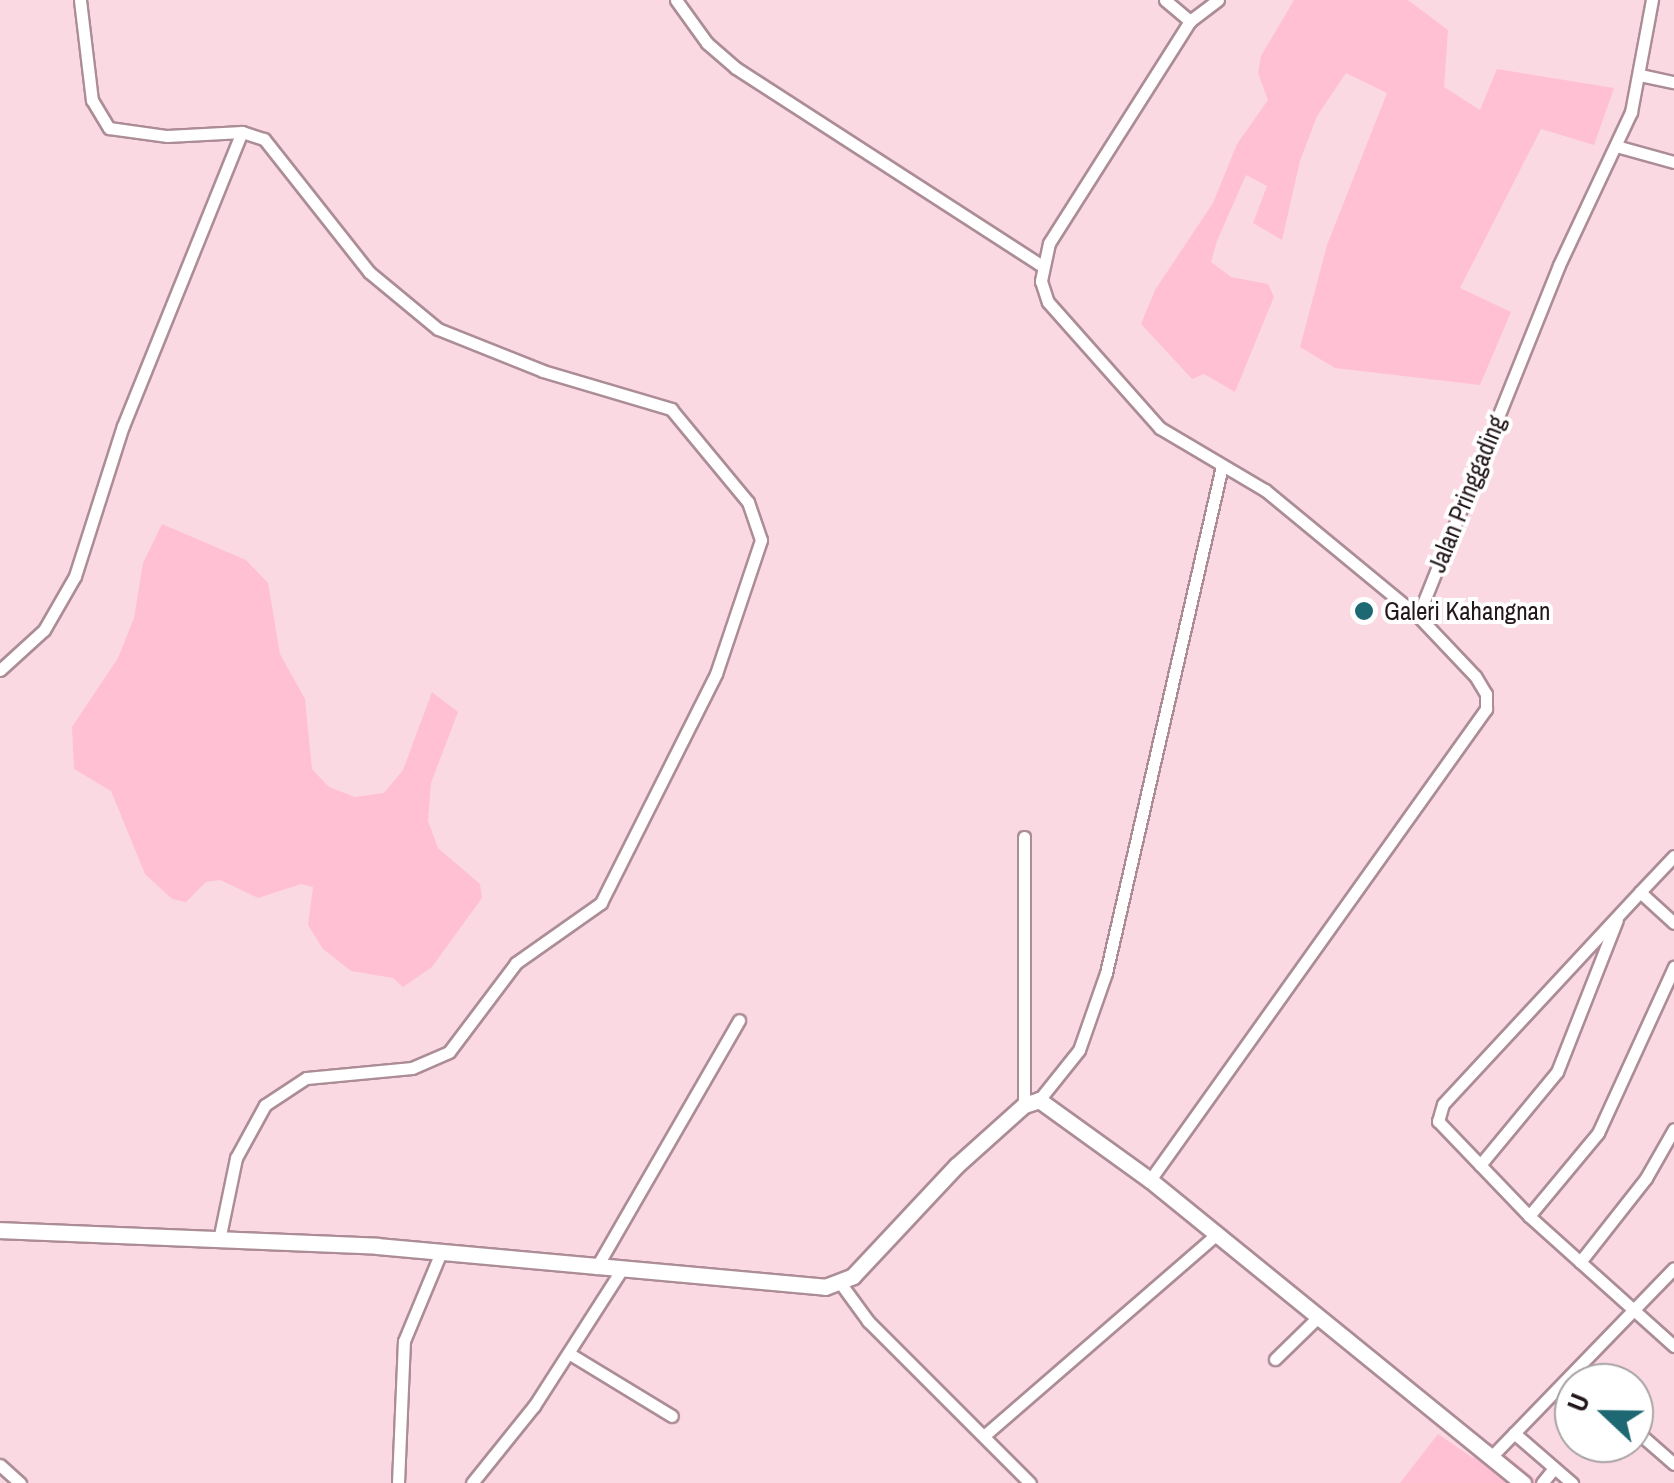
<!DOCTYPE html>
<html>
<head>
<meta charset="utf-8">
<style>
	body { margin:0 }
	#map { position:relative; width:1674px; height:1483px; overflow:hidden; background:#fbd9e3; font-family:"Archivo Narrow",sans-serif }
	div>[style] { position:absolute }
	.green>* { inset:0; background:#ffc0d4 }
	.roads { filter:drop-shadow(2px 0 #ac8d97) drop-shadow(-2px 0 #ac8d97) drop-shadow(0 2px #ac8d97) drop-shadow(0 -2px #ac8d97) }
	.minor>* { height:11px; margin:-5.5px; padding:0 5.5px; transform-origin:5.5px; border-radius:5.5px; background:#fff }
	.tertiary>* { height:15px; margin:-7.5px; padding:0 7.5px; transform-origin:7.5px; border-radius:7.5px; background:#fff }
	.dots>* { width:28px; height:28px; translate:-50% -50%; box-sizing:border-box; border:5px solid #fff; border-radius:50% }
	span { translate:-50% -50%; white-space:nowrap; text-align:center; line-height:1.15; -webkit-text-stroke:8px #fff; paint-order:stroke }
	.street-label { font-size:25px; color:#23171b }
	.poi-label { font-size:25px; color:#23171b }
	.left { translate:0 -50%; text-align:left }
	.north { position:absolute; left:1554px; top:1363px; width:100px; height:100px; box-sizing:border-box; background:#fff; border:2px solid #a7a2a4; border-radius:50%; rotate:292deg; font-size:28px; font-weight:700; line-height:40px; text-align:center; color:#23171b }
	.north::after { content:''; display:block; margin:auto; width:35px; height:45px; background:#1d6872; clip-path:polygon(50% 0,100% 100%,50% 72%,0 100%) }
</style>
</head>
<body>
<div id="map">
	<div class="green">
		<div style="clip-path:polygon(1294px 0,1408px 0,1448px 30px,1444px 87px,1480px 110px,1497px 69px,1614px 88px,1594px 145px,1541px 129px,1460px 288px,1511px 312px,1480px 385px,1335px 368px,1300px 347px,1327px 245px,1387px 93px,1346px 73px,1317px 116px,1300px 161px,1282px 240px,1253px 223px,1267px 186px,1246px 175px,1217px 241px,1211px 262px,1231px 277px,1268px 284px,1274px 297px,1235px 392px,1204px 374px,1192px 379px,1141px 324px,1155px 290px,1213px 203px,1237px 144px,1268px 100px,1258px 73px,1261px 56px)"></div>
		<div style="clip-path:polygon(162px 524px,246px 560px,268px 583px,280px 654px,305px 699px,312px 769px,329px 787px,355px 797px,384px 793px,403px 770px,432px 692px,458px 712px,431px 783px,428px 821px,438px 848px,480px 884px,482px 898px,432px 967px,403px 987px,393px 978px,351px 971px,323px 949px,308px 925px,313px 887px,301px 884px,258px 898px,220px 880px,206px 882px,186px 902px,172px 899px,145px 874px,111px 791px,74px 769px,72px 727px,118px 658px,134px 618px,143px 563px)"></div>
		<div style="clip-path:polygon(1438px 1434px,1473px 1458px,1490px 1442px,1540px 1483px,1400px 1483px)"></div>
	</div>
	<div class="roads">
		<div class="minor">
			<div style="left:80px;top:0;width:101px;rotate:83.2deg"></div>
			<div style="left:92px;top:100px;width:33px;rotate:59deg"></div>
			<div style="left:109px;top:128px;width:59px;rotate:7.9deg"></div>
			<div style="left:167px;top:136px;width:75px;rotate:-3.1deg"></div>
			<div style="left:242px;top:132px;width:23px;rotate:18deg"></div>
			<div style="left:264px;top:139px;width:169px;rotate:51.7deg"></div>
			<div style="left:369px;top:272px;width:89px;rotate:39.6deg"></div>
			<div style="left:438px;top:329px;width:113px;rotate:21.8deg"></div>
			<div style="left:543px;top:371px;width:134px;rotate:16.5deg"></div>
			<div style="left:671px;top:409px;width:121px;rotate:50.4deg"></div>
			<div style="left:748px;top:502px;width:40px;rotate:71.1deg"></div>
			<div style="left:761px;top:540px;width:141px;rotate:108.6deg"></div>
			<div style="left:716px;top:674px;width:256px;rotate:116.7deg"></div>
			<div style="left:601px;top:903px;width:104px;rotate:144.8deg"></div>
			<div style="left:516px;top:963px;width:111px;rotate:127deg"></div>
			<div style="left:449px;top:1052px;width:40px;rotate:156.6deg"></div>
			<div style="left:412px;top:1068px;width:106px;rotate:174.6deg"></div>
			<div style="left:306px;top:1078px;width:49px;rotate:146.6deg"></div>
			<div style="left:265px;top:1105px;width:60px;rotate:118.7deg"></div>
			<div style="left:236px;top:1158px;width:84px;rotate:101.7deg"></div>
			<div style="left:676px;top:0;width:53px;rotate:54.2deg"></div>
			<div style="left:707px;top:43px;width:38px;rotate:41deg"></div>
			<div style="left:736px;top:68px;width:364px;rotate:32.9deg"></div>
			<div style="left:1165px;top:0;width:33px;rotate:40deg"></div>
			<div style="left:1190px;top:21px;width:35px;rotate:-37deg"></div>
			<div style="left:1190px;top:21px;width:263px;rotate:122.4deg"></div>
			<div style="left:1049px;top:243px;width:39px;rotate:102deg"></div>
			<div style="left:1041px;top:281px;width:22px;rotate:72deg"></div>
			<div style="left:1048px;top:302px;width:169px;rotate:48.4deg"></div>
			<div style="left:1160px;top:428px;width:122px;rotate:30.6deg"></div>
			<div style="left:1265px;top:490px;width:198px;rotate:39.5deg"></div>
			<div style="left:1640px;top:75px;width:35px;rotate:12deg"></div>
			<div style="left:1616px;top:146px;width:60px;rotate:15.4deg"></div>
			<div style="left:0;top:670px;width:59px;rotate:-42.3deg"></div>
			<div style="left:44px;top:630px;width:62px;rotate:-60.1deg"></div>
			<div style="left:75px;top:576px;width:157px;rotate:-72.3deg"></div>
			<div style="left:123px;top:426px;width:317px;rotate:-68deg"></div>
			<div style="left:1674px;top:856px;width:50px;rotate:133.4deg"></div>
			<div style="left:1640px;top:892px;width:46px;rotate:42.4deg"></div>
			<div style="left:1640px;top:892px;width:289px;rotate:132.9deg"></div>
			<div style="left:1443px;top:1104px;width:18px;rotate:106deg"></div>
			<div style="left:1438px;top:1121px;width:132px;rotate:46.2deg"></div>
			<div style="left:1529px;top:1216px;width:195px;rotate:41.9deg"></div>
			<div style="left:1039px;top:1100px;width:64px;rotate:-51.3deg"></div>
			<div style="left:1079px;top:1050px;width:82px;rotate:-70.7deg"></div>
			<div style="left:1106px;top:973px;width:520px;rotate:-77.11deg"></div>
			<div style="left:1024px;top:1105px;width:268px;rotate:-90deg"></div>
			<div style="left:1480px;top:1165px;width:121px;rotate:-50.4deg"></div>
			<div style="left:1557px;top:1072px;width:163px;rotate:-68.5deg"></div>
			<div style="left:1150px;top:1180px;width:579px;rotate:-54.5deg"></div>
			<div style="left:1486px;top:709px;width:15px;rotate:-90deg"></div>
			<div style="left:1486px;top:694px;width:21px;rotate:-121deg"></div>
			<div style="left:1475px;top:676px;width:83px;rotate:-133.5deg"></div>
			<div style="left:1418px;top:616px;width:378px;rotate:-68.1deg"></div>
			<div style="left:1559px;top:265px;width:169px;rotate:-64.8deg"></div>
			<div style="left:1631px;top:112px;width:114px;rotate:-79.4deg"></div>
			<div style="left:1529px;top:1216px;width:108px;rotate:-50.3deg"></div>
			<div style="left:1598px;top:1133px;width:183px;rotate:-65.4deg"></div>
			<div style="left:1580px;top:1262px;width:107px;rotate:-51.8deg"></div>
			<div style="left:1646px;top:1178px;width:56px;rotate:-60.3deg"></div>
			<div style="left:596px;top:1268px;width:286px;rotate:-60deg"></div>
			<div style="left:841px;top:1284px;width:46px;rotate:53.9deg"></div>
			<div style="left:868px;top:1321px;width:229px;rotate:45deg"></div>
			<div style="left:570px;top:1354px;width:119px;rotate:31.3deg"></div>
			<div style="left:1275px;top:1359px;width:59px;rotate:-44.3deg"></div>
			<div style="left:1634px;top:1429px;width:53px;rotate:41.2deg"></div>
			<div style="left:1514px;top:1433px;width:77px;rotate:40.8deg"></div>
			<div style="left:986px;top:1434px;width:304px;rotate:-40.9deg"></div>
			<div style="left:1491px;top:1457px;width:263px;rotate:-45.9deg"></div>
			<div style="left:0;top:1465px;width:27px;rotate:42deg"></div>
			<div style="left:398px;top:1483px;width:142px;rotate:-87.6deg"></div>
			<div style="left:404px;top:1341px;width:96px;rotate:-67.4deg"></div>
			<div style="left:472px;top:1483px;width:99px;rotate:-51.2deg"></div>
			<div style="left:534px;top:1406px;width:163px;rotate:-57.3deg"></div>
			<div style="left:1542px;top:1483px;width:19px;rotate:-51deg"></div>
		</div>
		<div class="tertiary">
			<div style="left:0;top:1230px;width:377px;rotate:2.4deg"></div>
			<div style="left:377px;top:1246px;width:450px;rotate:5.2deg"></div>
			<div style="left:825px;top:1287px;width:30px;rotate:-21deg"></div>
			<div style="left:853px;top:1276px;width:151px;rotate:-46.9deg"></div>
			<div style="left:956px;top:1166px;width:91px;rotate:-41.9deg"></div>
			<div style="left:1024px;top:1105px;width:16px;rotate:-18deg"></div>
			<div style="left:1039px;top:1100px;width:137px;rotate:35.8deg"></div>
			<div style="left:1150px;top:1180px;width:481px;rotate:39.1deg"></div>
		</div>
	</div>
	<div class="dots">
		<div style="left:1364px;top:611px;background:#1d6872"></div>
	</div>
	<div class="street-label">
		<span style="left:1467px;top:494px;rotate:-68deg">Jalan Pringgading</span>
	</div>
	<div class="poi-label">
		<span class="left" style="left:1384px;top:611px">Galeri Kahangnan</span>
	</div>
	<div class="north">U</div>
</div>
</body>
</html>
